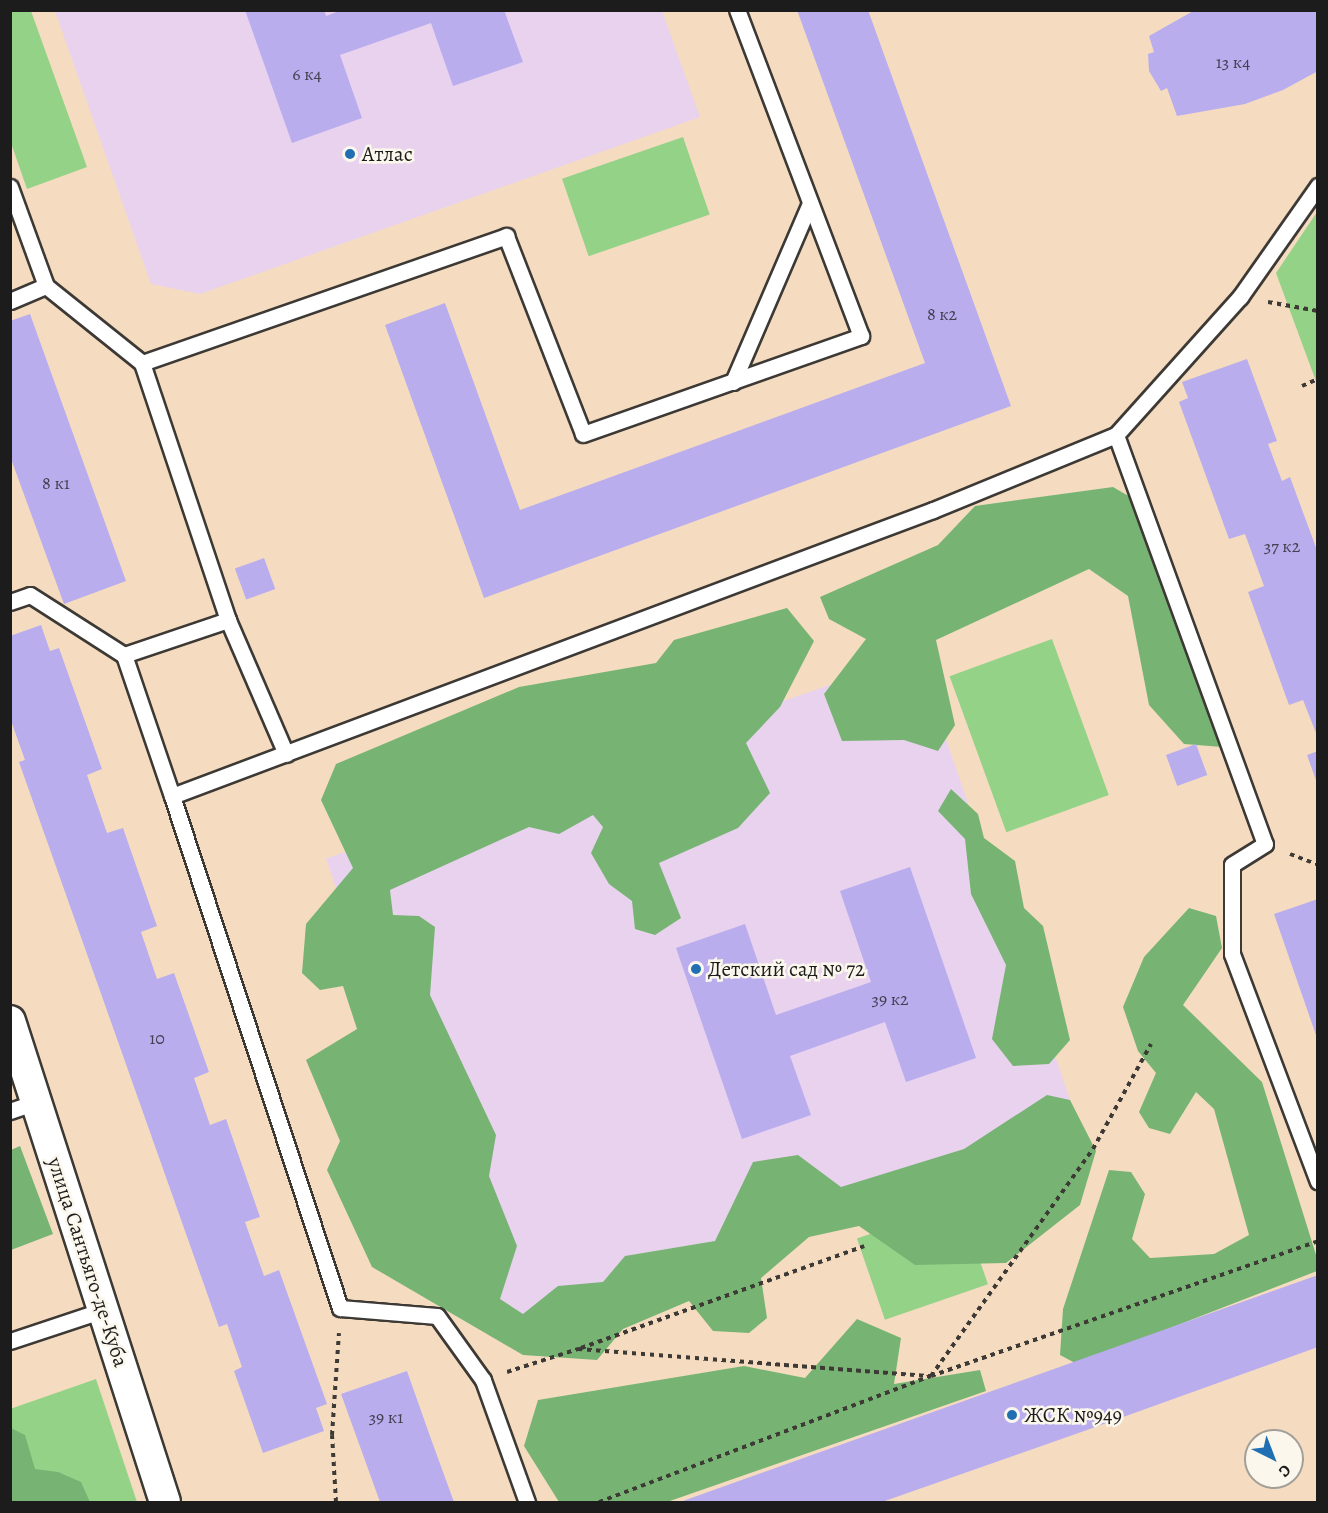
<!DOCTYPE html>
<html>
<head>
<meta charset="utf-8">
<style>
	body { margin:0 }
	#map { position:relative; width:1328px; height:1513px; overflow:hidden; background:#f5dcc0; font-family:Alegreya,serif }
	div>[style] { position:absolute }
	.built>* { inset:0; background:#e8d2ee; transform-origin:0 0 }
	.green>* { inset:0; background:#94d288; transform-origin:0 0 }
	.forest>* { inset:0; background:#77b474 }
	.building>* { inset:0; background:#b9adee; transform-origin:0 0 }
	.path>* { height:4px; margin-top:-2px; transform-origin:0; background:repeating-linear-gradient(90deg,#3d3935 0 4.5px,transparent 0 9px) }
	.roads { filter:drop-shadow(2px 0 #3d3935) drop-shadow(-2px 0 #3d3935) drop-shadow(0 2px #3d3935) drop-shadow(0 -2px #3d3935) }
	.lane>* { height:15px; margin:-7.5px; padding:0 7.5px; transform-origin:7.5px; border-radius:7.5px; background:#fff }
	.street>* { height:30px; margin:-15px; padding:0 15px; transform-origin:15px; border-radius:15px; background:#fff }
	.dots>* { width:16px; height:16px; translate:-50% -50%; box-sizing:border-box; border:3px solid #fbf7ec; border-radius:50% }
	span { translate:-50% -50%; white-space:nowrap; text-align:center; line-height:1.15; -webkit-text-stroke:5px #fbf7ec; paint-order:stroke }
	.number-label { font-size:18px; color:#434050 }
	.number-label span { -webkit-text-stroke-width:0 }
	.poi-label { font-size:21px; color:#1c1c1c }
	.left { translate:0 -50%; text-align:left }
	.street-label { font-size:21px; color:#1c1c1c }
	.frame { position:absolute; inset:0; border:12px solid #1c1c1c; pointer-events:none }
	.north { position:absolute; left:1244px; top:1429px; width:60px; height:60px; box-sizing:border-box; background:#fbf7ec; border:2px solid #a29f99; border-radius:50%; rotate:138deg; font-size:16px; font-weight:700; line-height:24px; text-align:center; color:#1c1c1c }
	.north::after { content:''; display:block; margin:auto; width:21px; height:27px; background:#1f6fb2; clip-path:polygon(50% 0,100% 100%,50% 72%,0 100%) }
</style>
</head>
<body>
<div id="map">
	<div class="built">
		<div style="clip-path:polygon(55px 11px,662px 11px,700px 117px,200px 294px,151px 284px)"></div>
		<div style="left:917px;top:655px;width:506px;height:625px;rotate:71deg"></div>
	</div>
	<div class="green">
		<div style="clip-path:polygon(11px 10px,31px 11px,87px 167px,27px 189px,11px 143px)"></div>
		<div style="left:683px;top:137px;width:82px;height:128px;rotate:71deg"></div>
		<div style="clip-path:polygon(1317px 212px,1318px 212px,1317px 384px,1276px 273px)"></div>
		<div style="left:1052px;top:639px;width:166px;height:109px;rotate:70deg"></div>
		<div style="left:960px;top:1203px;width:86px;height:109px;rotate:71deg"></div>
		<div style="clip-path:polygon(96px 1379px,137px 1502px,11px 1502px,10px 1409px)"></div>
	</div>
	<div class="forest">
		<div style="clip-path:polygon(1113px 487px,1144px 505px,1222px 747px,1184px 744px,1149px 705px,1128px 596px,1089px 569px,936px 640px,955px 725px,938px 751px,904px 740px,842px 741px,824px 694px,866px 639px,829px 619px,820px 597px,938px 545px,975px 506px)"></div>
		<div style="clip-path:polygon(787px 608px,814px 641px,780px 707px,746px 743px,770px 793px,738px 828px,659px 863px,681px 918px,655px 935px,635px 929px,632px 901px,609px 884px,591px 853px,603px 827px,593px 815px,559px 834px,529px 827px,390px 890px,393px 915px,419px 916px,435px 927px,430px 995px,496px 1135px,489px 1176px,517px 1246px,500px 1299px,523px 1314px,558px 1286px,603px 1282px,625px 1256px,715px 1241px,753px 1162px,798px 1155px,841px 1187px,964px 1149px,1047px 1095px,1070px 1100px,1096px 1151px,1080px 1205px,1006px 1263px,915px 1265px,859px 1226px,809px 1237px,761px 1278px,767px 1318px,749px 1333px,713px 1331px,689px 1301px,623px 1329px,597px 1360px,523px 1355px,372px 1267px,327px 1170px,340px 1141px,306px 1060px,357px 1029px,343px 986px,320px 990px,302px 973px,306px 924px,353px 868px,321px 800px,336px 764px,519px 687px,656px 663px,674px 640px)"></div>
		<div style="clip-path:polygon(951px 789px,978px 814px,984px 838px,1015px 861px,1024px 908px,1043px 926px,1070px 1040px,1049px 1064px,1013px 1066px,992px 1039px,1006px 965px,971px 894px,965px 839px,938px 811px)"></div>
		<div style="clip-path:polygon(1189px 908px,1216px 916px,1222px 948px,1183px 1005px,1262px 1082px,1317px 1258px,1317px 1271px,1077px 1364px,1060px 1355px,1063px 1309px,1109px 1170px,1131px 1172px,1145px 1194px,1132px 1239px,1150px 1258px,1214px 1254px,1249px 1235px,1214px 1109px,1196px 1092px,1170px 1134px,1149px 1128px,1139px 1112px,1156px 1073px,1138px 1051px,1123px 1007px,1144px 957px)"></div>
		<div style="clip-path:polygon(20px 1146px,53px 1234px,11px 1250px,11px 1150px)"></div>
		<div style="clip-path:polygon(857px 1319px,901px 1338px,894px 1384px,980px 1370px,986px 1391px,667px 1502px,559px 1502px,524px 1446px,538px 1400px,744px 1366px,805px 1378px)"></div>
		<div style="clip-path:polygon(11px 1428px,25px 1435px,35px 1469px,58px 1472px,81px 1482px,90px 1502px,11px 1502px)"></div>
	</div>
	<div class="building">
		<div style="clip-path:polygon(245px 10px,324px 10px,326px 16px,342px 10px,504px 10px,523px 62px,453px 86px,431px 23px,340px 55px,362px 118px,292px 143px)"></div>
		<div style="clip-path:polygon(797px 10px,868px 10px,1011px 406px,484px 598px,385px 325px,445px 303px,520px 510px,925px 363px)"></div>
		<div style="clip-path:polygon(1195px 10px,1318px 10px,1318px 71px,1283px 90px,1245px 104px,1177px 116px,1167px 88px,1161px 91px,1149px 71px,1148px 54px,1154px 52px,1149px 36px)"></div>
		<div style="clip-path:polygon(30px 314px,126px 581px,64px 604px,10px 456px,10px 321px)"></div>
		<div style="clip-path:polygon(1247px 359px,1277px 441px,1268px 444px,1282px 481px,1290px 477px,1318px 553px,1318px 738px,1303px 700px,1289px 705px,1248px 592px,1264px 586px,1245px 534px,1229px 539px,1179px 402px,1188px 398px,1182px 382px)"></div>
		<div style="left:264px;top:558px;width:33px;height:31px;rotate:70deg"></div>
		<div style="clip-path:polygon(41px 625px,50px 651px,59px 648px,102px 769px,87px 775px,107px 833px,123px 828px,157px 926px,141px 932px,157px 979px,174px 973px,209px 1072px,194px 1078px,210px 1125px,226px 1119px,260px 1217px,245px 1222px,264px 1276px,279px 1270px,327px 1404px,316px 1408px,324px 1431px,263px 1453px,234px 1371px,242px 1367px,227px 1324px,219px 1327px,19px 762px,25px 760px,10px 718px,10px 636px)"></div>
		<div style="left:1196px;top:744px;width:33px;height:32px;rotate:70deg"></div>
		<div style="clip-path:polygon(1318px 751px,1318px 783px,1317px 783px,1307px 755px)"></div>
		<div style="clip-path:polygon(910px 867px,976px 1058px,906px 1082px,885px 1022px,790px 1056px,811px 1115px,742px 1139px,676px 948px,745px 924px,776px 1015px,871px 982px,840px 891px)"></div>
		<div style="clip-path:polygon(1318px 899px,1318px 1038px,1317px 1038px,1274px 914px)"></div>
		<div style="clip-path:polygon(1318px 1275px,1318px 1347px,1087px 1430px,882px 1502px,680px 1502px)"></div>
		<div style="clip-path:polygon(407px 1371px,431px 1439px,454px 1502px,380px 1502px,341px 1394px)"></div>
	</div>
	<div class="path">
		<div style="left:1268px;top:302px;width:51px;rotate:10.2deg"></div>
		<div style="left:1302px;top:386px;width:17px;rotate:-24deg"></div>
		<div style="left:1290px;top:854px;width:30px;rotate:21deg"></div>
		<div style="left:581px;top:1348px;width:301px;rotate:-19.8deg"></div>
		<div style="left:507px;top:1372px;width:75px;rotate:-17.9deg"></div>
		<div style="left:578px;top:1349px;width:354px;rotate:4.4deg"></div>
		<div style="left:931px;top:1376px;width:410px;rotate:-19.2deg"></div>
		<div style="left:336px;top:1502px;width:67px;rotate:-93.4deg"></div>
		<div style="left:332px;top:1435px;width:102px;rotate:-86.1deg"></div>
		<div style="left:599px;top:1502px;width:355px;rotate:-20.8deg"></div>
		<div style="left:931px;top:1376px;width:279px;rotate:-54.5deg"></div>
		<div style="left:1093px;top:1149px;width:120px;rotate:-61.1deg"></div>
	</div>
	<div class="roads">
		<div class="lane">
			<div style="left:10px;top:187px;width:105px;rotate:70deg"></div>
			<div style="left:46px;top:286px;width:123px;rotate:38.7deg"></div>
			<div style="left:142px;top:363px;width:271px;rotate:71.5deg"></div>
			<div style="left:228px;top:620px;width:146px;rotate:66.6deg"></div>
			<div style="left:10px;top:301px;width:39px;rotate:-23deg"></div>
			<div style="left:142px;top:363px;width:386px;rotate:-19.2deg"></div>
			<div style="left:506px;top:236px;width:212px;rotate:68.7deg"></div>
			<div style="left:583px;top:434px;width:295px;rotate:-19.4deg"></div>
			<div style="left:861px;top:336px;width:349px;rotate:-110.8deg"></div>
			<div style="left:733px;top:382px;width:195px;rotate:-66.7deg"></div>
			<div style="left:1116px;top:435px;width:435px;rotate:70deg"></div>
			<div style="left:1265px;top:844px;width:39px;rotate:148deg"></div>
			<div style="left:1232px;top:865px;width:89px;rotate:90deg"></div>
			<div style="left:1232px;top:954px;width:243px;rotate:69.3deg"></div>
			<div style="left:10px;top:602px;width:21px;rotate:-19deg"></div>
			<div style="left:30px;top:595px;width:112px;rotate:32.6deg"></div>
			<div style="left:124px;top:655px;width:149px;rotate:71.2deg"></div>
			<div style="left:172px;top:796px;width:813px;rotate:-20.6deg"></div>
			<div style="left:933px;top:510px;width:198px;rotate:-22.3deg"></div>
			<div style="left:1116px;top:435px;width:186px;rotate:-48.1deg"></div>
			<div style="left:1240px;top:297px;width:136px;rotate:-54.9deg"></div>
			<div style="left:124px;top:655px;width:110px;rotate:-18.6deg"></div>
			<div style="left:172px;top:796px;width:539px;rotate:71.83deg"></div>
			<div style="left:340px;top:1308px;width:97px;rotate:4.7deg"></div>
			<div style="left:437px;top:1316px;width:79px;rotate:54.3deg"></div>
			<div style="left:483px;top:1380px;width:130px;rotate:70.2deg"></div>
			<div style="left:10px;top:1111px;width:28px;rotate:-19deg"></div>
			<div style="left:10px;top:1341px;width:98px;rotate:-18.4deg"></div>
		</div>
		<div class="street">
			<div style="left:10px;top:1021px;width:505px;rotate:72.14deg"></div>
		</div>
	</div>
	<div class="dots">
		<div style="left:350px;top:154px;background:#1f6fb2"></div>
		<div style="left:696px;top:969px;background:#1f6fb2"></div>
		<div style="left:1012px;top:1415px;background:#1f6fb2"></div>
	</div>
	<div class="number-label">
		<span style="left:1233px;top:62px">13 к4</span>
		<span style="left:307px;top:74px">6 к4</span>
		<span style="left:942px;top:314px">8 к2</span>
		<span style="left:56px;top:483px">8 к1</span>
		<span style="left:1282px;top:546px">37 к2</span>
		<span style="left:890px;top:999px">39 к2</span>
		<span style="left:157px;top:1038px">10</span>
		<span style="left:386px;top:1417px">39 к1</span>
	</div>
	<div class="poi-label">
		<span class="left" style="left:362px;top:154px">Атлас</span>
		<span class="left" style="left:708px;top:969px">Детский сад № 72</span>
		<span class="left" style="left:1024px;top:1415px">ЖСК №949</span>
	</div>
	<div class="street-label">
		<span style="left:88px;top:1262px;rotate:72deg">улица Сантьяго-де-Куба</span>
	</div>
	<div class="frame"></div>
	<div class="north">С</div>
</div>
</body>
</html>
